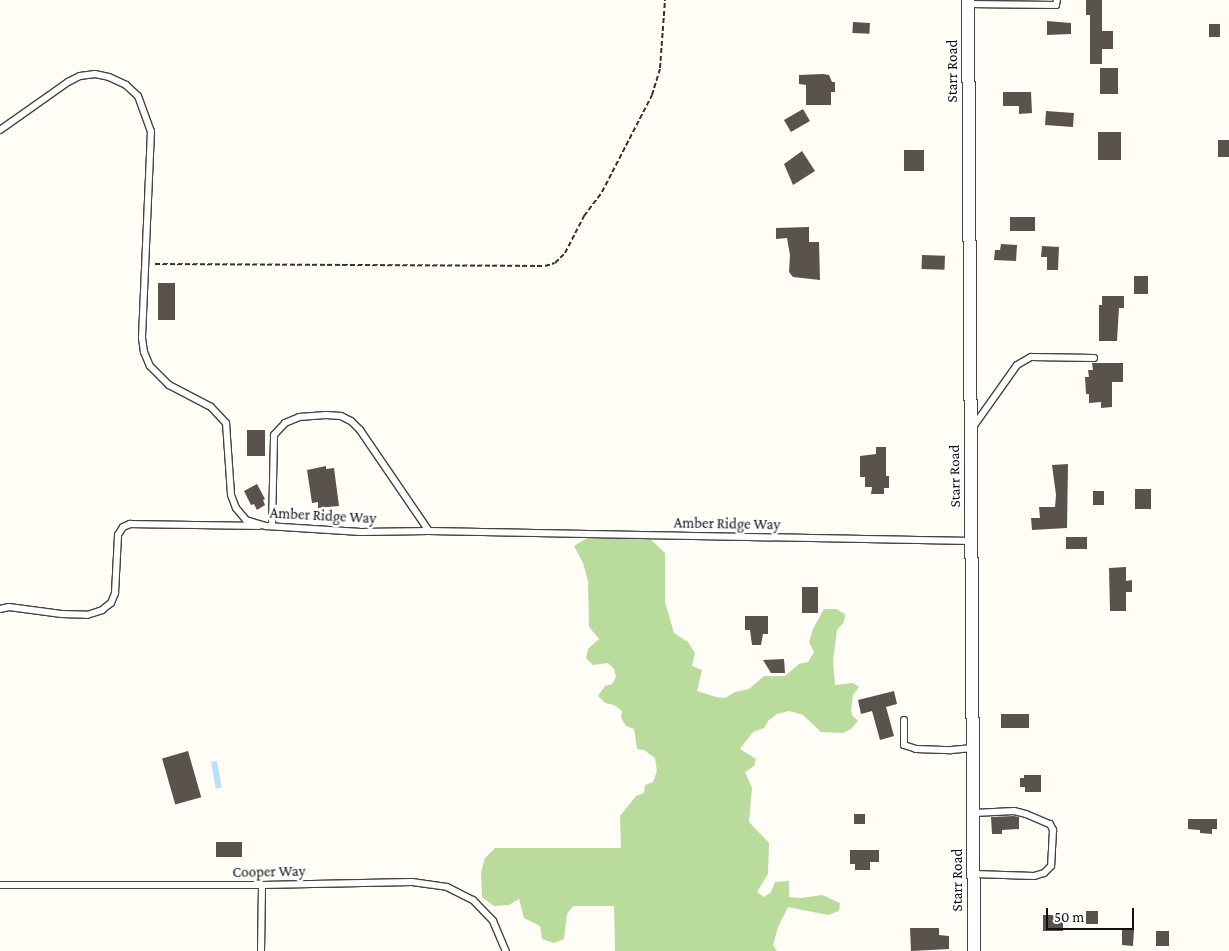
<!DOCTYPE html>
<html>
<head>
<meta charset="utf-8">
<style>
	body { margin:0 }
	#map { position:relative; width:1229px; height:951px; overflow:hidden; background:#fffdf5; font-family:"Crimson Pro",serif }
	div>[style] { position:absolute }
	.forest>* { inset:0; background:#b9dc9c }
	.water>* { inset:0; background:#b9e0f7; transform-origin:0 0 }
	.building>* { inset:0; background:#5a524d; transform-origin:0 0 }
	.path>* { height:2px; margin-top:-1px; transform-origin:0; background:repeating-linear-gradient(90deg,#333 0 5px,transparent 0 7.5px) }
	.roads { filter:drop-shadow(1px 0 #444) drop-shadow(-1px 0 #444) drop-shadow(0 1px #444) drop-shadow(0 -1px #444) }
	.lane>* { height:6px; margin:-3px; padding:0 3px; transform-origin:3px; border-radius:3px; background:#fff }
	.street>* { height:12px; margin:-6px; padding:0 6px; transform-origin:6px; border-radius:6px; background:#fff }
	span { translate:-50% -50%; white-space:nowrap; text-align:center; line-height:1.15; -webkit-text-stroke:5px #fff; paint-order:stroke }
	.street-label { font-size:15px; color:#111 }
	.scale { position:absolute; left:1046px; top:908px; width:88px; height:22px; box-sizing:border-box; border:2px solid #111; border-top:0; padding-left:6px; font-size:15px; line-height:18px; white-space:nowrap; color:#111; -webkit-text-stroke:4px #fff; paint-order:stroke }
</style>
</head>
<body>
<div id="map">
	<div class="forest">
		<div style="clip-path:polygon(587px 538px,650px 539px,665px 553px,665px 602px,674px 633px,688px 642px,695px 653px,692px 666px,702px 670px,697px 691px,716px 697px,725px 698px,735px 692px,749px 689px,764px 676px,785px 676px,799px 664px,808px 662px,814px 652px,809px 642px,813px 629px,824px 609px,836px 609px,845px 614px,844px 622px,837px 630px,833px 661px,835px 685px,853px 683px,859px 687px,853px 695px,851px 710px,852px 715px,858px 721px,851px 729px,843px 733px,821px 732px,803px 715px,789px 711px,777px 714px,768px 721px,764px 728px,753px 732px,740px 749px,756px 759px,754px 766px,745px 772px,752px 788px,749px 822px,769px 843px,768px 874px,757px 892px,764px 897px,771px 892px,775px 882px,789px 881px,789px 897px,801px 898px,822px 895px,840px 903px,839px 911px,828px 915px,788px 907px,778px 927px,773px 945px,777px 951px,615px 951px,614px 906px,573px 906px,567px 914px,564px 939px,554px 943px,542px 939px,540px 926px,524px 918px,519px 899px,509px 905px,494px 906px,482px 897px,481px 873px,485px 858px,495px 848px,621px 848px,620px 816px,636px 796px,644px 793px,645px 785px,653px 782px,657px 771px,655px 758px,644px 750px,637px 749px,634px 729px,626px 726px,621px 718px,622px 711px,614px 705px,605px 703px,598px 696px,605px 686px,612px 684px,616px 677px,614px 669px,608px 663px,593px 665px,586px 658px,588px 649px,599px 639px,589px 627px,588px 581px,583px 563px,574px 546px)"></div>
	</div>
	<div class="water">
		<div style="left:217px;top:761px;width:27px;height:6px;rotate:80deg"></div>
	</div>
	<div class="building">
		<div style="clip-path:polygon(1086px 0,1102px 0,1102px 31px,1113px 31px,1113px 49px,1102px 49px,1102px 64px,1090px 64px,1090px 15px,1086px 15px)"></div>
		<div style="clip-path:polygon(1047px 21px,1071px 23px,1071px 34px,1047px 35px)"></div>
		<div style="left:853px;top:22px;width:17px;height:11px;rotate:3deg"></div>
		<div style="left:1209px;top:24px;width:11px;height:13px"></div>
		<div style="left:1100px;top:68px;width:18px;height:26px"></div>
		<div style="clip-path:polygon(823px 74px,829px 75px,832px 82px,835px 82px,835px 92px,831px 92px,831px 105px,806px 105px,806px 85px,799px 84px,799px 75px)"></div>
		<div style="clip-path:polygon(1003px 92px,1031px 92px,1032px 113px,1019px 114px,1019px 106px,1003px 106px)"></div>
		<div style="left:803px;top:109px;width:14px;height:22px;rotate:60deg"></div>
		<div style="left:1046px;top:111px;width:28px;height:14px;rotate:4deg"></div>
		<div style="left:1098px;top:132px;width:23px;height:28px"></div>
		<div style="left:1218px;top:140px;width:11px;height:17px"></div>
		<div style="left:904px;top:150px;width:20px;height:21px"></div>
		<div style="clip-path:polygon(802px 151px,815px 171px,793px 185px,784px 164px)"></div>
		<div style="left:1010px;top:217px;width:25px;height:14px"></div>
		<div style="clip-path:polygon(809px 227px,809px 242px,819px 242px,820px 280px,793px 277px,789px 272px,790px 255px,787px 238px,776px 239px,776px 228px)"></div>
		<div style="clip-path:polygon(1001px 244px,1017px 245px,1016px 261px,994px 260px,995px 250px,1000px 250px)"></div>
		<div style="clip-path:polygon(1042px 246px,1059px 247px,1058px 270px,1047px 270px,1047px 257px,1041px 257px)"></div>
		<div style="left:922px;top:255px;width:23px;height:14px;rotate:2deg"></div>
		<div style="left:1148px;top:276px;width:18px;height:14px;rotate:90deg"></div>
		<div style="left:158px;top:283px;width:17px;height:37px"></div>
		<div style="clip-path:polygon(1102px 296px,1124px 296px,1124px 308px,1119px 308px,1117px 341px,1099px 341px,1099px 305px,1102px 305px)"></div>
		<div style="clip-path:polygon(1092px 363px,1123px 363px,1123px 382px,1112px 382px,1112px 407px,1101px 408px,1101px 402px,1089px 403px,1089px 394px,1086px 394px,1085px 377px,1089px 377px,1088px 370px,1093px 370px)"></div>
		<div style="left:247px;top:430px;width:18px;height:26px"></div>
		<div style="clip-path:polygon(876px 447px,886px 447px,886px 476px,889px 476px,889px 488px,884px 488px,884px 494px,871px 494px,872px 487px,865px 487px,865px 477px,860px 477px,860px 456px,876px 454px)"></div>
		<div style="clip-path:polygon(1068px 464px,1067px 528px,1032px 530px,1031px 518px,1040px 518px,1039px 507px,1055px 507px,1056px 495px,1052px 465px)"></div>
		<div style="clip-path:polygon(326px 466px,326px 469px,334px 468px,339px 506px,318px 508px,318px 502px,312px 503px,307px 470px)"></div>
		<div style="clip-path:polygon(257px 484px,265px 499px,263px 500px,265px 505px,257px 510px,254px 504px,251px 505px,244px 491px)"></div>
		<div style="left:1135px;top:489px;width:16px;height:20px"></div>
		<div style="left:1093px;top:491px;width:11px;height:14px"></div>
		<div style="left:1066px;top:537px;width:21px;height:12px"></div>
		<div style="clip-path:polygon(1126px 567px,1126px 581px,1132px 580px,1132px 592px,1126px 592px,1126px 611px,1110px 611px,1109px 568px)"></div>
		<div style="left:802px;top:587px;width:16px;height:26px"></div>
		<div style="clip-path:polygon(745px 616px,768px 616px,768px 634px,763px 634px,761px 645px,752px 645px,750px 630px,745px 630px)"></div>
		<div style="clip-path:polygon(784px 659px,785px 673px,771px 673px,763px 660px)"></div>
		<div style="clip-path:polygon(894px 691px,897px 704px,886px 707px,894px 736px,880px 740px,872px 711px,861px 714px,858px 700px)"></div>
		<div style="left:1029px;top:714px;width:14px;height:28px;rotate:90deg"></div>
		<div style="left:188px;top:751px;width:48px;height:27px;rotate:74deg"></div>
		<div style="clip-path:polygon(1024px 775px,1041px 775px,1041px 792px,1025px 792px,1025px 787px,1020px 787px,1020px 778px,1024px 778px)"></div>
		<div style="left:854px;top:814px;width:11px;height:10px"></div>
		<div style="clip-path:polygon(1014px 816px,1019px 817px,1019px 829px,1002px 830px,1002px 834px,992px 834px,991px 817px)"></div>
		<div style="clip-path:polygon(1188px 819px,1217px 819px,1217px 829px,1212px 829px,1212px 834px,1200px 833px,1200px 830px,1188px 829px)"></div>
		<div style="left:216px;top:842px;width:26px;height:15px"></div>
		<div style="clip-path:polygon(850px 850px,879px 850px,879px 862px,870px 862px,870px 870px,855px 870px,855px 864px,850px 864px)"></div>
		<div style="left:1086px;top:911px;width:12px;height:13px"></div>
		<div style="left:1043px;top:915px;width:20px;height:16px"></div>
		<div style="clip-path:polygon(910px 928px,939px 928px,939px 935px,949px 936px,949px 949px,911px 951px)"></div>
		<div style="clip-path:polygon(1122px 930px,1134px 930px,1133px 946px,1122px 945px)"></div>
		<div style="left:1156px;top:931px;width:13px;height:15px"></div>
	</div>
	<div class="path">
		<div style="left:155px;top:264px;width:390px;rotate:0.3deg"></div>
		<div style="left:545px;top:266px;width:10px;rotate:-17deg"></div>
		<div style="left:555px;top:263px;width:14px;rotate:-45deg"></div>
		<div style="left:565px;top:253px;width:42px;rotate:-62.8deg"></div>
		<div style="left:584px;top:216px;width:30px;rotate:-53deg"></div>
		<div style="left:602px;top:192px;width:109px;rotate:-62.7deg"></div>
		<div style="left:652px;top:95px;width:28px;rotate:-73deg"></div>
		<div style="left:660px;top:68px;width:68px;rotate:-85.8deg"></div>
	</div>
	<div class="roads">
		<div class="lane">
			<div style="left:968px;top:4px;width:88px;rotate:0.7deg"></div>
			<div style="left:1056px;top:5px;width:5px;rotate:-79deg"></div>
			<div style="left:0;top:130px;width:83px;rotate:-35.2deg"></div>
			<div style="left:68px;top:82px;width:13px;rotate:-27deg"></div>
			<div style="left:80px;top:76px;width:15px;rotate:-8deg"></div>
			<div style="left:95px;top:74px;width:14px;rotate:12deg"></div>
			<div style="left:109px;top:77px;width:19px;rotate:25deg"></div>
			<div style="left:126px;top:85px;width:16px;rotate:43deg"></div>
			<div style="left:138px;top:96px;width:37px;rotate:70deg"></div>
			<div style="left:151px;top:131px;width:207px;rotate:92.5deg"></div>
			<div style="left:142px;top:338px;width:14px;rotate:82deg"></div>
			<div style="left:144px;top:352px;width:15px;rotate:67deg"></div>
			<div style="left:150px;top:366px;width:27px;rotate:45deg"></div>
			<div style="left:169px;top:385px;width:47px;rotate:27.6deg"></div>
			<div style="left:211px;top:407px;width:22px;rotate:47deg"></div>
			<div style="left:226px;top:423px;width:72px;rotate:86deg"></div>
			<div style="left:231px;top:495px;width:14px;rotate:69deg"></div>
			<div style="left:236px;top:508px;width:16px;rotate:50deg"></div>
			<div style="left:246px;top:520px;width:21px;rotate:17deg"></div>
			<div style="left:266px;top:526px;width:95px;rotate:3.6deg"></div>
			<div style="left:361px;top:532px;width:68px;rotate:-0.8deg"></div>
			<div style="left:429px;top:531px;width:543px;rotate:1.06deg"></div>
			<div style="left:973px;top:427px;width:76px;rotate:-54.6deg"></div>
			<div style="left:1017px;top:365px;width:16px;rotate:-30deg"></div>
			<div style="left:1031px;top:357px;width:63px;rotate:0.9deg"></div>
			<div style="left:272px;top:526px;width:91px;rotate:-88.7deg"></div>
			<div style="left:274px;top:435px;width:16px;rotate:-47deg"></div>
			<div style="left:285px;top:423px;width:15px;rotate:-23deg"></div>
			<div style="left:299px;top:417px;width:27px;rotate:-4deg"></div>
			<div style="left:326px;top:415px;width:15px;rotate:4deg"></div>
			<div style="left:341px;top:416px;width:11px;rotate:27deg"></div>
			<div style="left:351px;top:421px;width:13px;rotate:45deg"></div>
			<div style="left:360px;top:430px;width:122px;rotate:55.7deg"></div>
			<div style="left:0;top:609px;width:9px;rotate:-13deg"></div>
			<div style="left:9px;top:607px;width:53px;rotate:7.5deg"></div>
			<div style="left:62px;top:614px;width:25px;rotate:2deg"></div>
			<div style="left:87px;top:615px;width:16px;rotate:-18deg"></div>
			<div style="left:102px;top:610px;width:11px;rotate:-38deg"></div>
			<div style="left:111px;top:603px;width:11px;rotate:-68deg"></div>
			<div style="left:115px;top:593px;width:58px;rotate:-87deg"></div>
			<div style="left:118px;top:535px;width:9px;rotate:-58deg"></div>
			<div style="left:123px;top:527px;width:8px;rotate:-23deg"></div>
			<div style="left:130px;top:524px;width:129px;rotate:0.9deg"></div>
			<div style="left:904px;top:720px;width:25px;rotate:90deg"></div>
			<div style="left:904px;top:745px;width:13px;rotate:18deg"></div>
			<div style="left:916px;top:749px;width:35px;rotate:2deg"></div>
			<div style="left:951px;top:750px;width:22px;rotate:-5deg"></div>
			<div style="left:974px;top:813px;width:40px;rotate:-2.9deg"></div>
			<div style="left:1014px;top:811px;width:12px;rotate:14deg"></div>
			<div style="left:1026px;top:814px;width:26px;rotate:23deg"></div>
			<div style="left:1050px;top:824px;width:7px;rotate:63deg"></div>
			<div style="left:1053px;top:830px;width:36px;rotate:93deg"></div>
			<div style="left:1051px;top:866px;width:10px;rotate:135deg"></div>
			<div style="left:1044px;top:873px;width:10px;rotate:163deg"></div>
			<div style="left:1034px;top:876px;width:60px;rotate:-178.1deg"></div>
			<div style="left:0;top:885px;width:262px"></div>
			<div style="left:262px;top:885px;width:150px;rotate:-1.1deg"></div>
			<div style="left:412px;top:882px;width:35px;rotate:8deg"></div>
			<div style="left:447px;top:887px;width:29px;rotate:27deg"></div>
			<div style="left:473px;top:900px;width:29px;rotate:46deg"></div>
			<div style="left:493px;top:921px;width:33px;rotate:67deg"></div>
			<div style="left:261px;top:951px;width:66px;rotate:-89.1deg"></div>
		</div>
		<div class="street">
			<div style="left:968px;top:0;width:951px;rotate:89.64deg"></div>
		</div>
	</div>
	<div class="street-label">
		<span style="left:953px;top:71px;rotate:-90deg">Starr Road</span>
		<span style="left:955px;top:476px;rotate:-91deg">Starr Road</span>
		<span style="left:323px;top:516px;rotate:3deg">Amber Ridge Way</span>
		<span style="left:727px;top:524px;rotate:1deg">Amber Ridge Way</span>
		<span style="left:269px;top:872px;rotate:-1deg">Cooper Way</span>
		<span style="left:958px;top:880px;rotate:-90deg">Starr Road</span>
	</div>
	<div class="scale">50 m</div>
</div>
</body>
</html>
